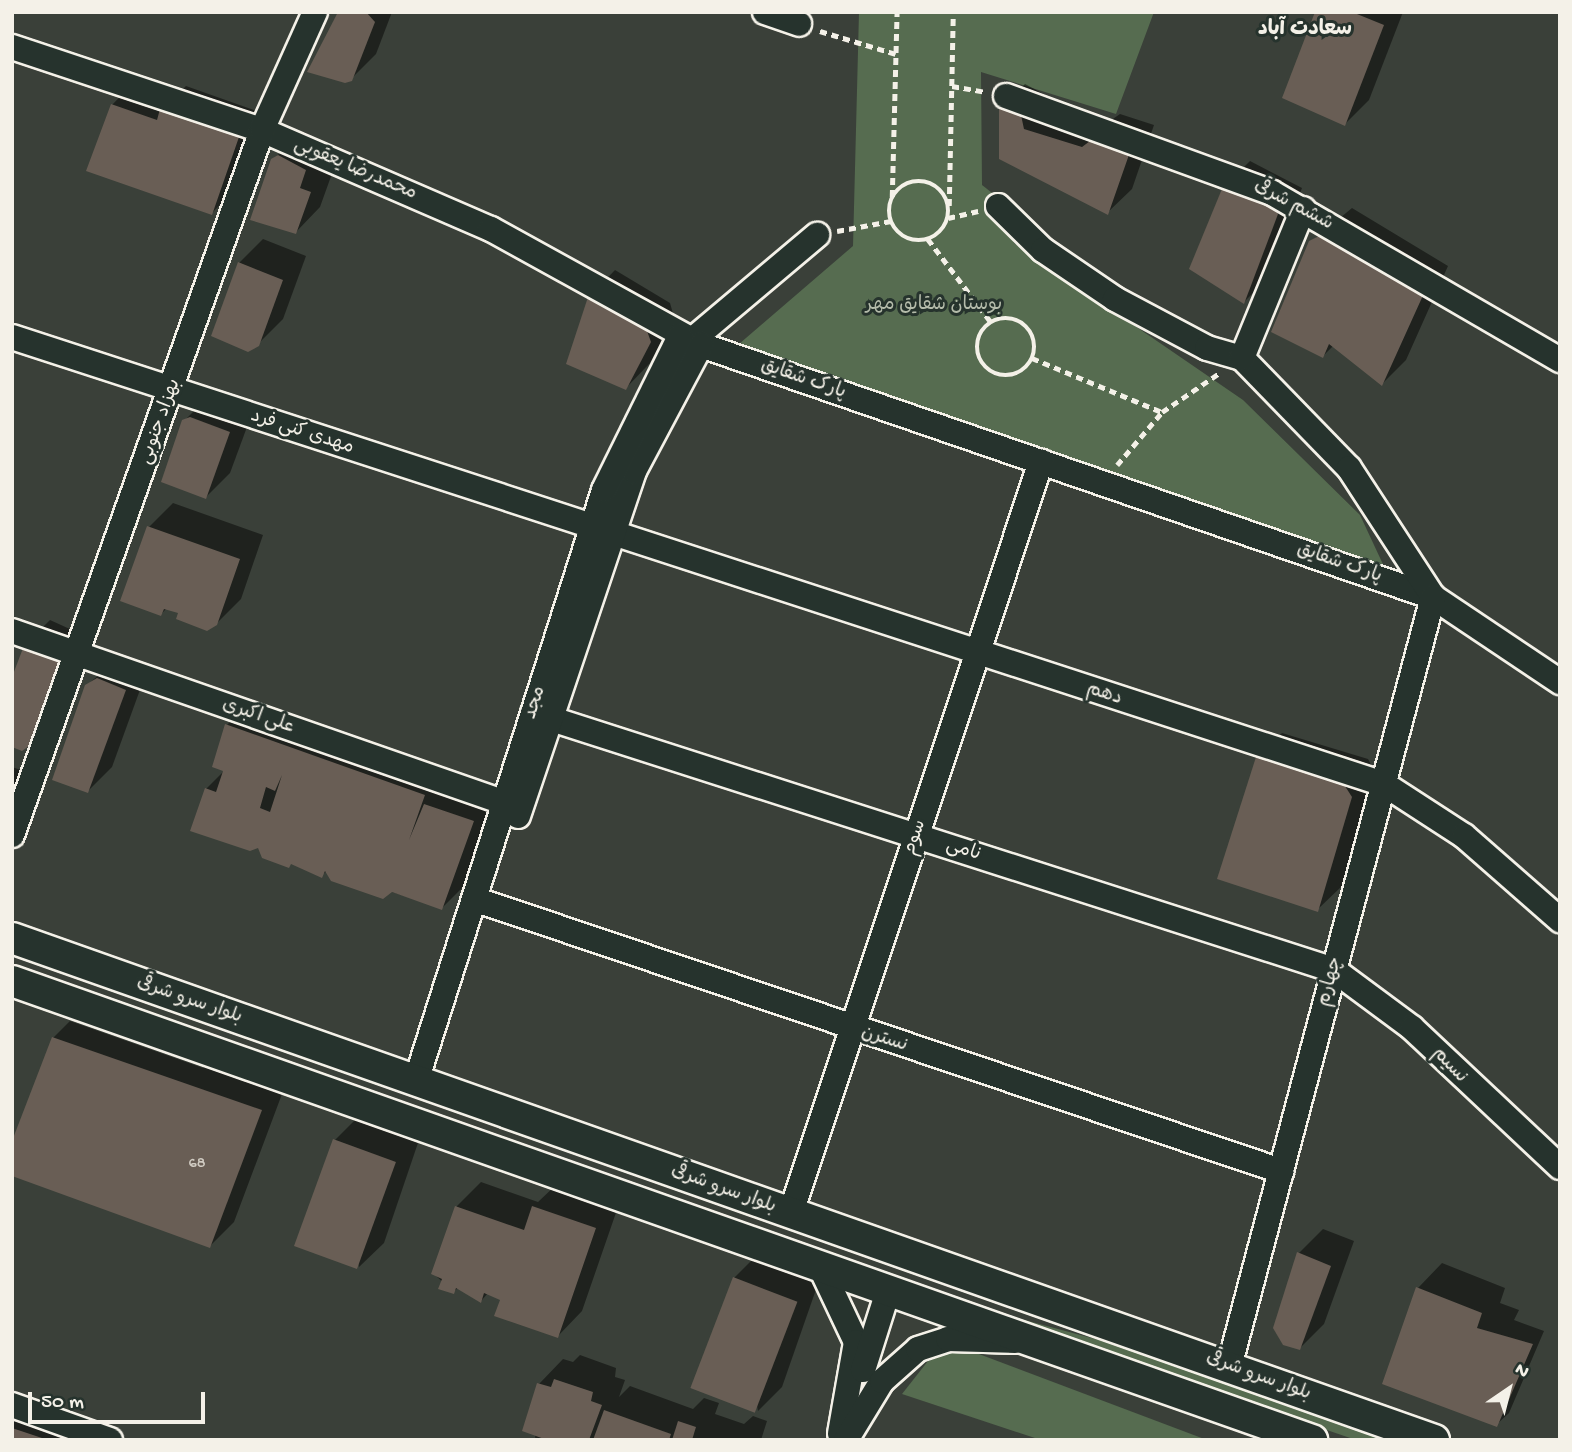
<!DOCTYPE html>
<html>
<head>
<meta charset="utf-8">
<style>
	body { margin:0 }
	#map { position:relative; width:1572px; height:1452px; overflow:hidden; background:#3a4039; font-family:"Gochi Hand","Playpen Sans Arabic",sans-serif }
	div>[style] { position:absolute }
	.green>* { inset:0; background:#566c50 }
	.shadow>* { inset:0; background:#0007 }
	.building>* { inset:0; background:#695e55; transform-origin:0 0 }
	.path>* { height:4.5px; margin-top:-2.25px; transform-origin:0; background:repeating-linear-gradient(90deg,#f4f1e8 0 7px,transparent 0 12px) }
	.path>.ring { margin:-2.25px; padding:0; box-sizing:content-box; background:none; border:4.5px solid #f4f1e8; border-radius:50% }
	.roads { filter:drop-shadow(2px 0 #f4f1e8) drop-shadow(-2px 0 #f4f1e8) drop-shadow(0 2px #f4f1e8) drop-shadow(0 -2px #f4f1e8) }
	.minor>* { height:24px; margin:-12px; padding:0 12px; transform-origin:12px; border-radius:12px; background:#26332d }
	.major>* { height:30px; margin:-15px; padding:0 15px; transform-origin:15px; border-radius:15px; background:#26332d }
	span { translate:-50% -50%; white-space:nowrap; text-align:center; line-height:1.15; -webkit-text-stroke:6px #26332d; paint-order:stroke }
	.number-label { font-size:16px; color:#d1ccc3 }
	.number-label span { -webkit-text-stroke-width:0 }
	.street-label { font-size:19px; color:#f4f1e8 }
	.park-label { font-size:19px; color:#b5bcab }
	.neighbourhood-label { font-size:21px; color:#f4f1e8; font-weight:700 }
	.frame { position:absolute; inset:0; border:14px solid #f4f1e8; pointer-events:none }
	.north { position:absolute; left:1474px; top:1354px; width:70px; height:70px; -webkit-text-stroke:5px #26332d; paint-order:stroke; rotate:35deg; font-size:19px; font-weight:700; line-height:28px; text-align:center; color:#f4f1e8 }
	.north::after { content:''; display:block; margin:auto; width:24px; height:32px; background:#f4f1e8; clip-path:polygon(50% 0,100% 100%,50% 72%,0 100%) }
	.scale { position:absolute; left:28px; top:1392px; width:177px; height:32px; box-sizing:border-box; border:4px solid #f4f1e8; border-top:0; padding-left:9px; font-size:21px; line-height:24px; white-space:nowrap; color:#f4f1e8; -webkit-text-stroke:5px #26332d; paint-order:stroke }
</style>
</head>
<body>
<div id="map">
	<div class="green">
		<div style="clip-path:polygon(859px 12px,1154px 12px,1116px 114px,981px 72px,982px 185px,996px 196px,1014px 243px,1243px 400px,1360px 515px,1388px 575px,739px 344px,853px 246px)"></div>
		<div style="clip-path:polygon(946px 1299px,1129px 1348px,1389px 1440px,1356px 1440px)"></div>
		<div style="clip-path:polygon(963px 1348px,1207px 1440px,1041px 1440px,902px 1394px,928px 1361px)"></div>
	</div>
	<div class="shadow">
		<div style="clip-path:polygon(341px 12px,392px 12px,376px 54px,351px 79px)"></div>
		<div style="clip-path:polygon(1317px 12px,1403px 12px,1369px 100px,1345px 124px)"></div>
		<div style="clip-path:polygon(136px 80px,177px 95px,186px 86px,262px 113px,236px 188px,212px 213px,112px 105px)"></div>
		<div style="clip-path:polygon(1025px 84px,1049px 97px,1047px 105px,1107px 123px,1120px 114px,1154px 125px,1132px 189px,1107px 213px,1001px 108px)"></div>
		<div style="clip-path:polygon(304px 132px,330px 146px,323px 163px,334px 168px,320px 207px,296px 232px,272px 160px)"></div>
		<div style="clip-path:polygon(1250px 161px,1302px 188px,1268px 278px,1244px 302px,1226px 185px)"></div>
		<div style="clip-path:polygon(1352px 208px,1448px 266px,1406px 360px,1382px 384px,1334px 345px,1323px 356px,1311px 242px)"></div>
		<div style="clip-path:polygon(263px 239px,306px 256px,283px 319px,258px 344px,239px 263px)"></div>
		<div style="clip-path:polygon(615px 270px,670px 303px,674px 317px,650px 363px,626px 388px,591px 295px)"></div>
		<div style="clip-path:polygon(209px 396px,254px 408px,230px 473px,206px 497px,184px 421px)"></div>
		<div style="clip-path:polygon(173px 503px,263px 535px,241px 599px,216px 624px,167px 608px,161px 614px,149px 527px)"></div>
		<div style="clip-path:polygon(50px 620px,83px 635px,53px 720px,28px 745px,26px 644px)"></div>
		<div style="clip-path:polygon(122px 655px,149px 665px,112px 767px,88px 791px,86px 686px)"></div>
		<div style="clip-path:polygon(251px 701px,448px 771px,497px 797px,466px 884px,442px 908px,327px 871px,322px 875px,259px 846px,206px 789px,225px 770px,227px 725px)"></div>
		<div style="clip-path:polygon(1282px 733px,1368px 759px,1375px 772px,1342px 886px,1317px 910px,1257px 758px)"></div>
		<div style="clip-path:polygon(12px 767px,21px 770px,12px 798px)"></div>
		<div style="clip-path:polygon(70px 1021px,203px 1068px,210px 1060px,285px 1086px,234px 1222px,210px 1246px,15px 1175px,12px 1182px,12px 1146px,53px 1038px)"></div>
		<div style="clip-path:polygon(359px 1116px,420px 1137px,384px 1243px,359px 1267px,335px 1140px)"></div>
		<div style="clip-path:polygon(481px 1182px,538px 1202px,558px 1183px,619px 1204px,582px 1311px,558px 1336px,502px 1299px,488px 1293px,481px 1301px,458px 1288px,453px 1292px,433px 1273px,457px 1206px)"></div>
		<div style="clip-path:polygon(1323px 1229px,1354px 1241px,1324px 1324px,1300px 1348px,1299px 1253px)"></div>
		<div style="clip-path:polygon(759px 1253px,820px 1278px,782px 1387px,758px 1411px,734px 1278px)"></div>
		<div style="clip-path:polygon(1442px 1263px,1505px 1288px,1500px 1303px,1519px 1310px,1514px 1320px,1544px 1331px,1509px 1413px,1496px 1425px,1418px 1288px)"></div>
		<div style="clip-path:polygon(580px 1355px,616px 1368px,615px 1377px,625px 1380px,619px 1397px,630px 1386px,693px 1409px,704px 1398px,719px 1403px,715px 1414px,744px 1424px,753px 1416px,767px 1421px,761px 1440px,535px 1440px,539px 1384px,563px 1359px,573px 1362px)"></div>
		<div style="clip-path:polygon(12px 1412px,83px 1440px,12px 1440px)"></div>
	</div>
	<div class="building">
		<div style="clip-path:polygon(338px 12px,366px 12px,375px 22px,352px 81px,345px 83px,307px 72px)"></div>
		<div style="clip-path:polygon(1315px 12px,1352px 12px,1384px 25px,1345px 126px,1282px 98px)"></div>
		<div style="clip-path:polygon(111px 104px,157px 120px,160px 109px,239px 137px,212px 215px,86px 171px)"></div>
		<div style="clip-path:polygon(999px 107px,1021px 115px,1024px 129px,1082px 147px,1094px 138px,1131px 149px,1108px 215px,999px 159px)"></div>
		<div style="clip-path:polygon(278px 155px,306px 170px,300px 188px,311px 192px,296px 234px,250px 220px,271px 159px)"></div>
		<div style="clip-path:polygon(1224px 184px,1275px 206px,1278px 214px,1244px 304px,1189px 269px)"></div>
		<div style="clip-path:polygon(1327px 232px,1425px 291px,1382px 386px,1329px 344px,1323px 358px,1271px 332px,1309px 241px)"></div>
		<div style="clip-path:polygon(238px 262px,283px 280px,259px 346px,248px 352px,211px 336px)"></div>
		<div style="clip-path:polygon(589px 294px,646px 328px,651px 342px,626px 390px,566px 364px)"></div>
		<div style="clip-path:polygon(190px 417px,230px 432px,206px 499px,161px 482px,182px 420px)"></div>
		<div style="clip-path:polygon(147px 526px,240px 559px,217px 625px,207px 631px,176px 619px,178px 613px,164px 609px,161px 616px,120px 601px)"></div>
		<div style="clip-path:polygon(25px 643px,60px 659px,29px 746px,22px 751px,12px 747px,12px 677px)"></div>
		<div style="clip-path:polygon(97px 678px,126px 690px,88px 793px,52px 780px,85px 685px)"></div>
		<div style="clip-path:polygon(evenodd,225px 724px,425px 795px,409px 840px,424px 804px,474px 821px,442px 910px,392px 892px,383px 899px,331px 881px,325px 871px,322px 878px,291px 864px,289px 868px,262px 858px,258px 848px,250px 851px,190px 831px,205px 788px,216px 792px,223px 771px,212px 767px,225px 724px,282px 775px,270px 812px,260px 808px,266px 787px,275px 791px,282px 775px)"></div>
		<div style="clip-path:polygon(1256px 757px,1343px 783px,1352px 797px,1318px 912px,1217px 879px)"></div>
		<div style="clip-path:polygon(52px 1037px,262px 1110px,210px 1248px,12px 1176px,12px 1141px)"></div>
		<div style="left:333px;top:1139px;width:67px;height:114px;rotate:20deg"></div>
		<div style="clip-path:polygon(455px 1206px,524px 1230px,532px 1206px,596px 1228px,558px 1338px,494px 1316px,500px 1300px,484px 1293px,481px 1303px,456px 1288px,454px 1294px,438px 1289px,442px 1279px,431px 1274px)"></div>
		<div style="clip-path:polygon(1297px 1252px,1331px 1266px,1300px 1350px,1283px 1345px,1273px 1328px)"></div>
		<div style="left:733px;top:1277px;width:69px;height:119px;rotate:21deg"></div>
		<div style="clip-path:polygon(1416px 1287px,1482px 1313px,1477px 1328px,1533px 1344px,1497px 1427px,1382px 1384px)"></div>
		<div style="clip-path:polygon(554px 1379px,593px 1392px,591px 1401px,602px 1405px,589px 1440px,547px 1440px,522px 1431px,537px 1383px,551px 1387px)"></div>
		<div style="clip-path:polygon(604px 1410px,671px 1434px,669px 1440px,593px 1440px)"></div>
		<div style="clip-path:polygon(678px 1421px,696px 1427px,692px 1440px,672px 1440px)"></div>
		<div style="clip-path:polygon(12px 1428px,45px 1439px,45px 1440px,12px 1440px)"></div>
	</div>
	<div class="path">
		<div style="left:820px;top:31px;width:79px;rotate:16.8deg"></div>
		<div style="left:952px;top:86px;width:34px;rotate:10deg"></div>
		<div class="ring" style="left:889px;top:181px;width:55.5px;height:55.5px"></div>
		<div style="left:892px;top:197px;width:185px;rotate:-88.5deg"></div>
		<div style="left:949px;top:206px;width:194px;rotate:-88.8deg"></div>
		<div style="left:948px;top:218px;width:31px;rotate:-13deg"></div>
		<div style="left:837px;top:231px;width:55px;rotate:-10.5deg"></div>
		<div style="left:928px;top:239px;width:104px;rotate:52.8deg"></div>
		<div class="ring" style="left:977px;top:318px;width:53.5px;height:53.5px"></div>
		<div style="left:1032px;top:358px;width:141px;rotate:22.6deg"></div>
		<div style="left:1162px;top:412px;width:68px;rotate:-34.2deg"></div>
		<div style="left:1117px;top:465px;width:70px;rotate:-49.7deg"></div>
	</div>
	<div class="roads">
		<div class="minor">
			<div style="left:765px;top:12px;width:36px;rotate:19deg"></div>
			<div style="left:12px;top:47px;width:263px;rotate:18.4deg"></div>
			<div style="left:262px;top:130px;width:249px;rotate:23.4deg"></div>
			<div style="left:491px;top:229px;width:240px;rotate:28.9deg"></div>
			<div style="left:701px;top:345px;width:774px;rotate:19deg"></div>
			<div style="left:1433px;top:597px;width:153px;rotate:33.8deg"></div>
			<div style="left:1006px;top:96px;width:283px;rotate:20deg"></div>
			<div style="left:1272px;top:193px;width:333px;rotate:30.1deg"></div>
			<div style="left:998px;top:206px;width:63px;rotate:44.4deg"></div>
			<div style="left:1043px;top:250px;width:87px;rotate:34.2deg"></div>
			<div style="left:1115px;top:299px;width:104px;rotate:28deg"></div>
			<div style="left:1207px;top:348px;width:36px;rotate:16deg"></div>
			<div style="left:1242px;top:358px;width:153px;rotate:45.8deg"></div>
			<div style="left:1349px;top:468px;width:154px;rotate:56.9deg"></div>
			<div style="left:12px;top:337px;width:1443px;rotate:18.05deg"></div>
			<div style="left:1384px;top:784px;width:95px;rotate:33deg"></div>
			<div style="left:1464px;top:836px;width:128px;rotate:41.2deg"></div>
			<div style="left:691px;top:341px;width:165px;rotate:-40.1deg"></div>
			<div style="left:1242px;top:358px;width:161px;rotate:-67.7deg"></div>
			<div style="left:12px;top:631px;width:538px;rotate:19.21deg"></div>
			<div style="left:533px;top:713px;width:841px;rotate:17.79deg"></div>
			<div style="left:1334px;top:970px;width:97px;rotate:36.6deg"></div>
			<div style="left:1412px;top:1028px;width:203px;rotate:43.2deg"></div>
			<div style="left:518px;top:816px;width:364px;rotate:-71.4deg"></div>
			<div style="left:634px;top:471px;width:143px;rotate:-62deg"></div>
			<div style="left:12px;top:835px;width:748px;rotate:-70.47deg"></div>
			<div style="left:262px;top:130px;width:129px;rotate:-65.8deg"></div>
			<div style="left:474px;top:899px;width:852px;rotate:18.63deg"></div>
			<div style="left:416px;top:1081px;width:620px;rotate:-72.35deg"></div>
			<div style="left:604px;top:490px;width:172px;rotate:-63.7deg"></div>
			<div style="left:791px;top:1213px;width:792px;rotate:-71.59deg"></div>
			<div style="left:820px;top:1266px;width:84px;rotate:64.7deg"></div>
			<div style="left:856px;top:1342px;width:93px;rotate:99.9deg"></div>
			<div style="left:1229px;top:1367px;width:797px;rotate:-75.16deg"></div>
			<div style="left:863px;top:1370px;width:83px;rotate:-72.4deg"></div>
			<div style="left:12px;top:1405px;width:104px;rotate:19.7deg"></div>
			<div style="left:846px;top:1440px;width:69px;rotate:-58.6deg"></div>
			<div style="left:882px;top:1381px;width:48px;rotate:-41.6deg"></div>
			<div style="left:918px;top:1349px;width:32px;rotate:-18deg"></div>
			<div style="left:948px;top:1339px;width:67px;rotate:1.7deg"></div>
		</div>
		<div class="major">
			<div style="left:12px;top:938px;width:1508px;rotate:19.44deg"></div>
			<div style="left:12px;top:981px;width:1379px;rotate:19.45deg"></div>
		</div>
	</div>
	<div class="number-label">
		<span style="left:197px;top:1165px">68</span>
	</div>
	<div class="street-label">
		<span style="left:355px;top:170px;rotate:23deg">محمدرضا یعقوبی</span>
		<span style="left:1293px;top:206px;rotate:28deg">ششم شرقی</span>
		<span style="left:803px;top:380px;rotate:19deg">پارک شقایق</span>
		<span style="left:161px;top:422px;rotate:-70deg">بهزاد جنوبی</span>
		<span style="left:302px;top:433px;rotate:18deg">مهدی کنی فرد</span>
		<span style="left:1339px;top:564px;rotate:19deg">پارک شقایق</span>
		<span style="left:1104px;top:695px;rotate:18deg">دهم</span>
		<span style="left:536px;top:703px;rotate:-72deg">مجد</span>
		<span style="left:258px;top:717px;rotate:19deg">علی اکبری</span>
		<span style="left:916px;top:838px;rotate:-72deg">سوم</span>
		<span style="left:963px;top:851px;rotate:18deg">نامی</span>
		<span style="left:1331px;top:982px;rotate:-75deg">چهارم</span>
		<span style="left:189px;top:1001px;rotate:19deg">بلوار سرو شرقی</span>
		<span style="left:884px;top:1040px;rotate:18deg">نسترن</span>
		<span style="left:1449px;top:1066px;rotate:46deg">نسیم</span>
		<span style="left:723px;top:1190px;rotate:20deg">بلوار سرو شرقی</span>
		<span style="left:1258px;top:1377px;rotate:20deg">بلوار سرو شرقی</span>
	</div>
	<div class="park-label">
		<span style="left:934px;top:306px">بوستان شقایق مهر</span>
	</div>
	<div class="neighbourhood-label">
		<span style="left:1305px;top:31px">سعادت آباد</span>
	</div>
	<div class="frame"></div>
	<div class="north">N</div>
	<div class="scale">50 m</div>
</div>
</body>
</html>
